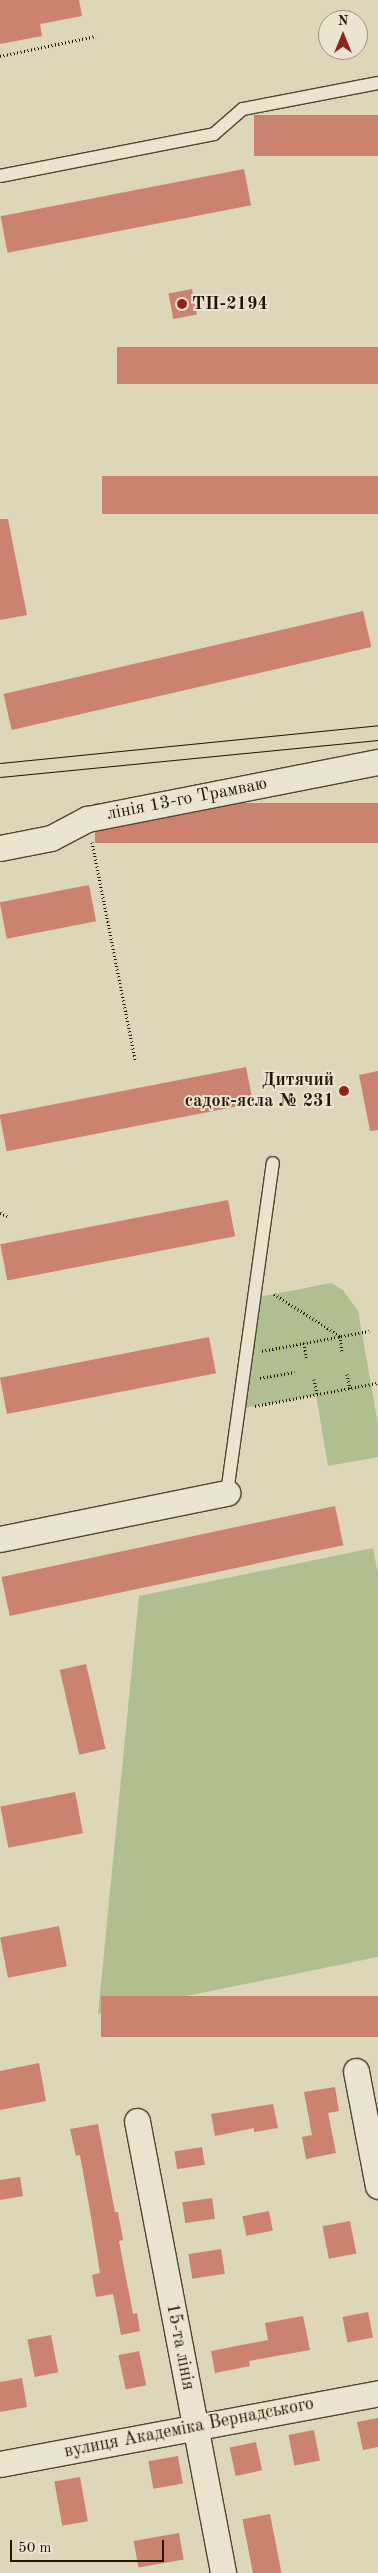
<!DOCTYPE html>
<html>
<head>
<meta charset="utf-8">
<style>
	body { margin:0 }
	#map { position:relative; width:378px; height:2573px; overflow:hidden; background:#ded6b8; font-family:"Old Standard TT",serif }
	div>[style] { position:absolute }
	.green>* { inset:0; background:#b1be8f }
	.building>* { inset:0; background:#cb826e; transform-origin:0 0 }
	.path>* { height:3px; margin-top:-1.5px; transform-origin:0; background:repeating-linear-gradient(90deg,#251500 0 1px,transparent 0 3.5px) }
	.roads { filter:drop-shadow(1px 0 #53452e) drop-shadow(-1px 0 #53452e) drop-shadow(0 1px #53452e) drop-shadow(0 -1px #53452e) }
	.service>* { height:12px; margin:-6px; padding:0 6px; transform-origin:6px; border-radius:6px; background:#eae4d1 }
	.minor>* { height:25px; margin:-12.5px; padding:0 12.5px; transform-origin:12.5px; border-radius:12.5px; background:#eae4d1 }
	.tram>* { height:1px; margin:-0.5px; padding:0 0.5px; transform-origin:0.5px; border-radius:0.5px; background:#251500 }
	.dots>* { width:14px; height:14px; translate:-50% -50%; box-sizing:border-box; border:2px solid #eae4d1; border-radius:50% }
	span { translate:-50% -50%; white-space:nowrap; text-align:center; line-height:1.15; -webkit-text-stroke:4px #eae4d1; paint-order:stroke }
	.poi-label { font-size:18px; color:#251500; font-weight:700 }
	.left { translate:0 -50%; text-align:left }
	.right { translate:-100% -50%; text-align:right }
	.street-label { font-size:18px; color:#251500 }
	.north { position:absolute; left:318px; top:10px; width:50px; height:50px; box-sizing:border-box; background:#eae4d1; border:1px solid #9b917d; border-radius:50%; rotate:0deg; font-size:14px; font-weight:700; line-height:20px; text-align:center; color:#251500 }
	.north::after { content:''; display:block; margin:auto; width:18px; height:22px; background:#8f2418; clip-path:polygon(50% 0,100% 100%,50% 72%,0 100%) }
	.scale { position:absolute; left:10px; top:2540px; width:154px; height:22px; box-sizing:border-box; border:2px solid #251500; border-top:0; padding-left:6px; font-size:15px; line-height:18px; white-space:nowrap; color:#251500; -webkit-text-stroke:4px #eae4d1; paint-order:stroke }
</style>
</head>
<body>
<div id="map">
	<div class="green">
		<div style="clip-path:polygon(331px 1283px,343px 1290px,358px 1311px,378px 1424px,378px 1457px,328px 1466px,316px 1395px,239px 1409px,254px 1298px)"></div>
		<div style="clip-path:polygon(373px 1548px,378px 1574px,378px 1957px,98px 2014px,139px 1596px)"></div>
	</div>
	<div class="building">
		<div style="clip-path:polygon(0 0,79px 0,82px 16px,40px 24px,42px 36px,0 44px)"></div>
		<div style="left:378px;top:115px;width:41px;height:124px;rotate:90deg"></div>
		<div style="left:244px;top:169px;width:37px;height:248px;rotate:79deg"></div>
		<div style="left:192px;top:289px;width:26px;height:24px;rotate:79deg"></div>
		<div style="left:378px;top:347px;width:37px;height:261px;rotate:90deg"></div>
		<div style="left:378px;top:476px;width:38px;height:276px;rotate:90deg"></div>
		<div style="clip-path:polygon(0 519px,8px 519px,27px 615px,0 620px)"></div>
		<div style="left:363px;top:611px;width:37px;height:369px;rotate:77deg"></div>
		<div style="left:378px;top:803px;width:40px;height:283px;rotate:90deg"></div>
		<div style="left:89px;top:885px;width:37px;height:91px;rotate:79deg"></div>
		<div style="left:246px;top:1067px;width:37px;height:251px;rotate:79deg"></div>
		<div style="clip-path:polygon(378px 1071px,378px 1130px,370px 1131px,359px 1075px)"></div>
		<div style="left:228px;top:1200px;width:37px;height:232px;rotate:79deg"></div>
		<div style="left:209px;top:1337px;width:37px;height:213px;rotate:79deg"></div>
		<div style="left:335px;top:1506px;width:40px;height:341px;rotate:78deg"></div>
		<div style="left:86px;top:1664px;width:87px;height:27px;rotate:77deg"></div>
		<div style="left:75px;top:1792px;width:42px;height:76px;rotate:79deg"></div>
		<div style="left:59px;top:1926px;width:41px;height:60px;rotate:79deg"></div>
		<div style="left:378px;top:1996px;width:41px;height:277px;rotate:90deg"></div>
		<div style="clip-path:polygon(39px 2063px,46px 2101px,0 2110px,0 2071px)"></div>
		<div style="clip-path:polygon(335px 2087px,339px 2111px,328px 2113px,336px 2153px,306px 2159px,302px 2137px,312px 2135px,304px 2092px)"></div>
		<div style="clip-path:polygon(273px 2104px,278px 2128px,254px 2132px,254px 2128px,215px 2136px,211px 2114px)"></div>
		<div style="clip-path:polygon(98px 2124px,115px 2212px,118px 2212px,123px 2240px,119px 2241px,133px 2314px,137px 2313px,140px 2331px,121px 2335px,113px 2294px,96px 2297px,92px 2275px,100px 2273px,91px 2217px,80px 2155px,76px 2156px,70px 2129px)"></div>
		<div style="left:202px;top:2147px;width:18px;height:28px;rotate:81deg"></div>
		<div style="clip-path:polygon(20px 2177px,23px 2196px,0 2200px,0 2180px)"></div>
		<div style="left:212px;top:2198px;width:21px;height:30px;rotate:82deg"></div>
		<div style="left:269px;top:2211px;width:20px;height:27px;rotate:79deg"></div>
		<div style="left:350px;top:2221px;width:33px;height:28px;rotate:79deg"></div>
		<div style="left:221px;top:2249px;width:25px;height:33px;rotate:81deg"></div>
		<div style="left:368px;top:2312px;width:26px;height:26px;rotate:79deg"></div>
		<div style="clip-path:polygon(303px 2316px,310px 2350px,249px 2361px,250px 2366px,215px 2373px,211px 2351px,268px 2340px,265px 2323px)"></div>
		<div style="left:51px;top:2335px;width:38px;height:24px;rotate:79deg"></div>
		<div style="left:139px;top:2351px;width:35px;height:21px;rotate:78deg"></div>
		<div style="clip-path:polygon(22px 2378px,27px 2407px,0 2412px,0 2382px)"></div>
		<div style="clip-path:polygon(378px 2418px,378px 2447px,363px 2450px,357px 2422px)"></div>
		<div style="left:314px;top:2430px;width:31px;height:26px;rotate:79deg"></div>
		<div style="left:256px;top:2442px;width:29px;height:27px;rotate:78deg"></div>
		<div style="left:178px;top:2456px;width:28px;height:30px;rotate:80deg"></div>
		<div style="left:80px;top:2477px;width:45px;height:26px;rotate:80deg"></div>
		<div style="left:270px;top:2514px;width:60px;height:28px;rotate:79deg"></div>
		<div style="left:179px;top:2533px;width:27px;height:46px;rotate:80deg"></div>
	</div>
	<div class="path">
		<div style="left:0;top:56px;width:98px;rotate:-11.8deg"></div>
		<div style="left:92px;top:842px;width:222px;rotate:78.8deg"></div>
		<div style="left:0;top:1213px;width:8px;rotate:23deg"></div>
		<div style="left:274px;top:1294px;width:78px;rotate:32.5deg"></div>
		<div style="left:340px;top:1336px;width:16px;rotate:83deg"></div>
		<div style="left:304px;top:1343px;width:15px;rotate:82deg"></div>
		<div style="left:262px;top:1351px;width:109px;rotate:-10.6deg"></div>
		<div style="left:347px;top:1374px;width:15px;rotate:79deg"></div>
		<div style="left:260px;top:1378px;width:35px;rotate:-10deg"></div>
		<div style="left:314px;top:1379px;width:16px;rotate:79deg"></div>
		<div style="left:255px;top:1406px;width:124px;rotate:-10.7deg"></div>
	</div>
	<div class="roads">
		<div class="service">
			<div style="left:0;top:176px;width:218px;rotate:-11.1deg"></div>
			<div style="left:214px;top:134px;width:38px;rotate:-41deg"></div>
			<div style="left:243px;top:109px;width:137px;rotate:-10.9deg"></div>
			<div style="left:227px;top:1493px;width:333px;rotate:-82.1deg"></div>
		</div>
		<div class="minor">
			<div style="left:0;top:848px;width:52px;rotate:-11.1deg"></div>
			<div style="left:51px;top:838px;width:41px;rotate:-27.8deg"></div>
			<div style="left:87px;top:819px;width:297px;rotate:-11.1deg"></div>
			<div style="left:0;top:1539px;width:232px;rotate:-11.5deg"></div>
			<div style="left:356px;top:2071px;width:117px;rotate:79.2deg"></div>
			<div style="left:137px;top:2121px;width:460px;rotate:79.2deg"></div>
			<div style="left:0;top:2464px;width:385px;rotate:-10.6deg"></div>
		</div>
	</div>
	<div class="tram">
		<div style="left:0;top:763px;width:380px;rotate:-5.7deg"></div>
		<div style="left:0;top:777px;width:380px;rotate:-5.6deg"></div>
	</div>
	<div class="dots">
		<div style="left:182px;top:304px;background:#8f2418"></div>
		<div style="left:344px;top:1091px;background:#8f2418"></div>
	</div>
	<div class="poi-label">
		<span class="left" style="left:192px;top:304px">ТП-2194</span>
		<span class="right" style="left:334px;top:1091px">Дитячий<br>садок-ясла № 231</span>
	</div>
	<div class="street-label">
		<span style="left:187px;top:799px;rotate:-11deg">лінія 13-го Трамваю</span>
		<span style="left:180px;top:2347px;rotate:79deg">15-та лінія</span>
		<span style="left:189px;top:2428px;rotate:-11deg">вулиця Академіка Вернадського</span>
	</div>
	<div class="north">N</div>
	<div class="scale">50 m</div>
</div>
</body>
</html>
